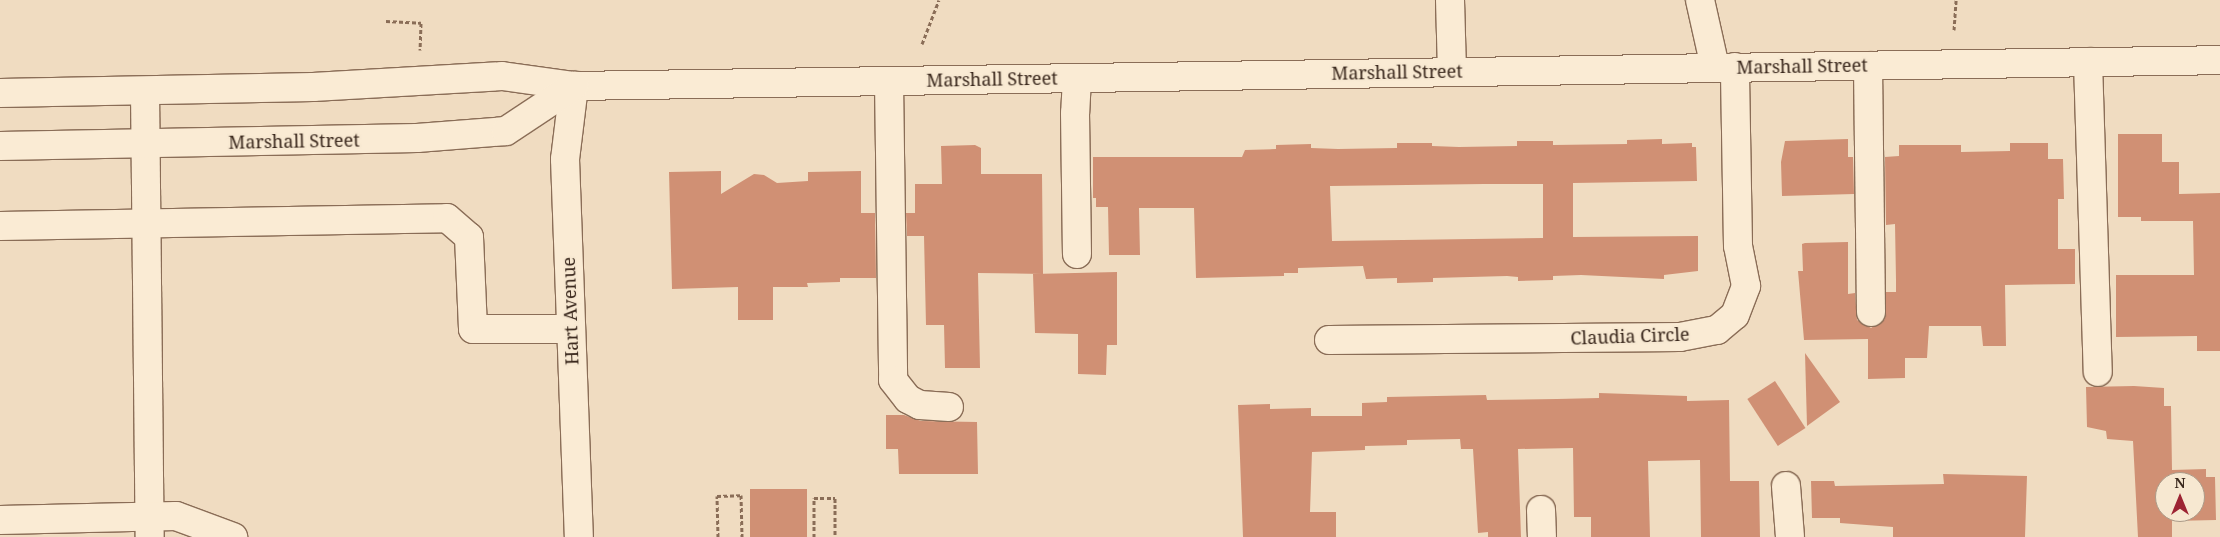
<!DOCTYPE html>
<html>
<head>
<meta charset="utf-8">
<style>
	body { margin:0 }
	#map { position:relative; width:2220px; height:537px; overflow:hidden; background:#f0dcc1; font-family:"Noto Serif",serif }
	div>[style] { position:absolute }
	.building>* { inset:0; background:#d09074; transform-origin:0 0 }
	.path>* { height:3px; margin-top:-1.5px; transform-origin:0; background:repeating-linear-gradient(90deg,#8a6d57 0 4px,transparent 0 6.5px) }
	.roads { filter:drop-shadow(1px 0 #8a6d57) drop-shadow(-1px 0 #8a6d57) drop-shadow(0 1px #8a6d57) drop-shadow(0 -1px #8a6d57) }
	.minor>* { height:28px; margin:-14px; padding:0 14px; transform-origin:14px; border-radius:14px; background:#faebd4 }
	span { translate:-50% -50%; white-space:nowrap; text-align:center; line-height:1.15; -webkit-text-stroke:4px #f7e8d1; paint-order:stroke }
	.street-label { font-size:18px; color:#39271c }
	.north { position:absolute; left:2155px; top:472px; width:50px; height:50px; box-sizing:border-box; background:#f7e8d1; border:1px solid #ab9b89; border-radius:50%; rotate:0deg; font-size:14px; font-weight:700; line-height:20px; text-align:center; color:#39271c }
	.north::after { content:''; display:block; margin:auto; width:18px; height:22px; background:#9d2433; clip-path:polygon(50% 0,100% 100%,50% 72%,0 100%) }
</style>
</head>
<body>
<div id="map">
	<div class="building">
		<div style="clip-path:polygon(2118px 134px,2162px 134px,2162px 162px,2179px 162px,2179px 194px,2220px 193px,2220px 351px,2197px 351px,2197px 336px,2116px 337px,2116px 275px,2194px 275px,2193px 221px,2141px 221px,2141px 217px,2118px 217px)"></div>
		<div style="clip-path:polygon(evenodd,1662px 139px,1662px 144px,1692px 143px,1692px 147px,1696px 147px,1697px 181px,1573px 183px,1573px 237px,1698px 236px,1698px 271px,1664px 275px,1664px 279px,1581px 275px,1553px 276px,1553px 280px,1518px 281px,1518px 277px,1507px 276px,1433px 278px,1433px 282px,1397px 283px,1397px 278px,1366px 279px,1363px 266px,1298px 268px,1298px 273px,1284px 273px,1284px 276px,1196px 278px,1194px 208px,1139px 208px,1140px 255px,1109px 255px,1108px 207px,1096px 207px,1096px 198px,1093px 198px,1093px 157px,1242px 157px,1245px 150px,1276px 149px,1276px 145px,1311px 144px,1311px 148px,1338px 149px,1397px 148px,1397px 143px,1432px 143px,1432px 146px,1459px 147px,1517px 146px,1517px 141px,1553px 141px,1553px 145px,1627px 144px,1627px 140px,1662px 139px,1484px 184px,1543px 184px,1543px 238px,1332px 241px,1330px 186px,1484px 184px)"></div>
		<div style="clip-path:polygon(1848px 139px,1848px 157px,1853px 157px,1854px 194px,1782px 196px,1781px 162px,1785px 141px)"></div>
		<div style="clip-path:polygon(2010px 143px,2048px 143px,2048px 159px,2063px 159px,2064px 199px,2058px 199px,2058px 249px,2075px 249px,2075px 284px,2005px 285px,2006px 346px,1983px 346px,1981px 326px,1929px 326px,1927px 358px,1905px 358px,1905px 378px,1868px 379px,1868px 339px,1804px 340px,1798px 271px,1803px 271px,1802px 244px,1805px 243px,1848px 242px,1848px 294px,1855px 293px,1857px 320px,1871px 328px,1885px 319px,1886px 292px,1896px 292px,1896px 280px,1895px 224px,1886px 225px,1885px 157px,1899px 156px,1899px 145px,1961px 145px,1961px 152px,2010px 151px)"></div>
		<div style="clip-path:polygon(975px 145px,981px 148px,981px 174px,1042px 174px,1043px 274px,978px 273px,980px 368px,945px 368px,944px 325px,926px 325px,924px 236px,907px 236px,906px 213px,915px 213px,915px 184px,942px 184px,941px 146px)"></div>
		<div style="clip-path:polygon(721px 171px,721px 194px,754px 174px,764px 175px,777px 183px,808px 181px,808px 172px,861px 171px,861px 213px,875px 213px,876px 278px,840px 278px,840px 282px,807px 283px,808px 287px,773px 287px,773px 320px,738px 320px,738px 287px,672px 289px,669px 172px)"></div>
		<div style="clip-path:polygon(1117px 272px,1117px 345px,1107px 345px,1106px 375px,1078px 374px,1078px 334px,1035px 333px,1033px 274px)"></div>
		<div style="clip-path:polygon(1805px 353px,1840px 402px,1807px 426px)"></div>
		<div style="left:1775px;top:381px;width:56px;height:33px;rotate:57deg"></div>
		<div style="clip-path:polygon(evenodd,2134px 386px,2164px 388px,2164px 406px,2171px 406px,2172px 470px,2206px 469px,2206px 477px,2215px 477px,2216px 520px,2172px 521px,2172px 537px,2138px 537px,2133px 441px,2107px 439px,2106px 431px,2087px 427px,2086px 387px,2134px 386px,2165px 482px,2195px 482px,2195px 512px,2165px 512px,2165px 482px)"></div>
		<div style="clip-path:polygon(1599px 393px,1687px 396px,1687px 401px,1729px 400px,1730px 481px,1759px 481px,1760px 537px,1701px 537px,1700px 460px,1648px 461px,1650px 537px,1591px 537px,1591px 517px,1574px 517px,1573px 448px,1518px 449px,1521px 537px,1488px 537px,1488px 532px,1478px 533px,1473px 449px,1461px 449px,1460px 439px,1407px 440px,1407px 445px,1365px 446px,1365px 450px,1312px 452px,1310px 512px,1336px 512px,1336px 537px,1243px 537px,1238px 405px,1270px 404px,1270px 409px,1311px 408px,1311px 416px,1362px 416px,1362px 403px,1387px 402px,1387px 397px,1486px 395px,1487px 400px,1557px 399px,1599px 398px)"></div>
		<div style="clip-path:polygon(886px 415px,904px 415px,921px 421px,977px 422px,978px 474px,899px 474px,898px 449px,886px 449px)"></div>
		<div style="clip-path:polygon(1943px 474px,2027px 476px,2025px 537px,1893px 537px,1893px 527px,1840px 523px,1840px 518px,1812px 518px,1811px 481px,1834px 481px,1835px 486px,1944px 484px)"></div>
		<div style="left:750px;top:489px;width:57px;height:48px"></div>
	</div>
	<div class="path">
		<div style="left:386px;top:21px;width:35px;rotate:3deg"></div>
		<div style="left:421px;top:23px;width:27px;rotate:92deg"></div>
		<div style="left:1954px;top:30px;width:30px;rotate:-86deg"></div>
		<div style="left:922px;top:44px;width:47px;rotate:-68.9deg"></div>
		<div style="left:718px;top:537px;width:41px;rotate:-91.4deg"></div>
		<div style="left:717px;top:496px;width:24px;rotate:-2deg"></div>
		<div style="left:741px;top:495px;width:42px;rotate:88.6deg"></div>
		<div style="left:814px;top:537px;width:39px;rotate:-90deg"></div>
		<div style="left:814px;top:498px;width:21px"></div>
		<div style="left:835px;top:498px;width:39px;rotate:90deg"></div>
	</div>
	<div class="roads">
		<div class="minor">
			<div style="left:1450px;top:0;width:71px;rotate:88.4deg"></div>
			<div style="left:1700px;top:0;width:69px;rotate:77.4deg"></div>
			<div style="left:2088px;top:62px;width:310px;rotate:88.2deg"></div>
			<div style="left:1868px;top:66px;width:246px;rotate:89.3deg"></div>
			<div style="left:1077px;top:78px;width:35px;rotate:93deg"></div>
			<div style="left:1075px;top:113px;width:141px;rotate:89.2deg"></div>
			<div style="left:889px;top:81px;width:299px;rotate:89.2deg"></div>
			<div style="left:893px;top:380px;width:24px;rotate:52deg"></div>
			<div style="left:908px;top:399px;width:13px;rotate:27deg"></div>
			<div style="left:920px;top:405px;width:29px;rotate:4deg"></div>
			<div style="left:574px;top:86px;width:74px;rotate:97deg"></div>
			<div style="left:565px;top:159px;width:378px;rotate:87.9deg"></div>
			<div style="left:145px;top:91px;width:446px;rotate:89.4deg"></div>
			<div style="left:0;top:93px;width:313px;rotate:-1.1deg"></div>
			<div style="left:313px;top:87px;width:189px;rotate:-3.3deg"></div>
			<div style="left:502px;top:76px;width:73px;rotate:7.9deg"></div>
			<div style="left:574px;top:86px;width:1646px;rotate:-0.9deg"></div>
			<div style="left:0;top:146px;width:417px;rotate:-1.1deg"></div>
			<div style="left:417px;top:138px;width:89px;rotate:-4.5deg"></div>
			<div style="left:506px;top:131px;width:82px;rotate:-33.5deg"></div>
			<div style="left:0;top:226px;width:447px;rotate:-1deg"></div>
			<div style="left:447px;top:218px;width:29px;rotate:41deg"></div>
			<div style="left:469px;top:237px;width:92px;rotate:87.5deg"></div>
			<div style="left:473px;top:329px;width:98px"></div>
			<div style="left:1329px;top:340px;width:351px;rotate:-0.5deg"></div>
			<div style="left:1680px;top:337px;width:38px;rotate:-11deg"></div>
			<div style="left:1717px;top:330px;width:23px;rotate:-40deg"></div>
			<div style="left:1735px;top:315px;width:31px;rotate:-69deg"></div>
			<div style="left:1746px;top:286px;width:41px;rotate:-101.3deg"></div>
			<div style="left:1738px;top:246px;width:179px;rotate:-91deg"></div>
			<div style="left:1786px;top:486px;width:51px;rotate:85.5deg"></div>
			<div style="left:1541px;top:510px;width:27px;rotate:88deg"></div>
			<div style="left:0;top:520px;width:176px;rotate:-1.3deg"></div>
			<div style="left:176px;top:516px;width:61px;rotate:20.2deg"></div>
		</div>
	</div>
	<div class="street-label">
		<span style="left:1802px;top:66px;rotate:-1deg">Marshall Street</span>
		<span style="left:1397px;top:72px;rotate:-1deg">Marshall Street</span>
		<span style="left:992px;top:79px;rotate:-1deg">Marshall Street</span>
		<span style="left:294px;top:141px;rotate:-1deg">Marshall Street</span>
		<span style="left:570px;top:311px;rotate:-92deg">Hart Avenue</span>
		<span style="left:1630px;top:336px;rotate:-2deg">Claudia Circle</span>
	</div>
	<div class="north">N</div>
</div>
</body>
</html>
